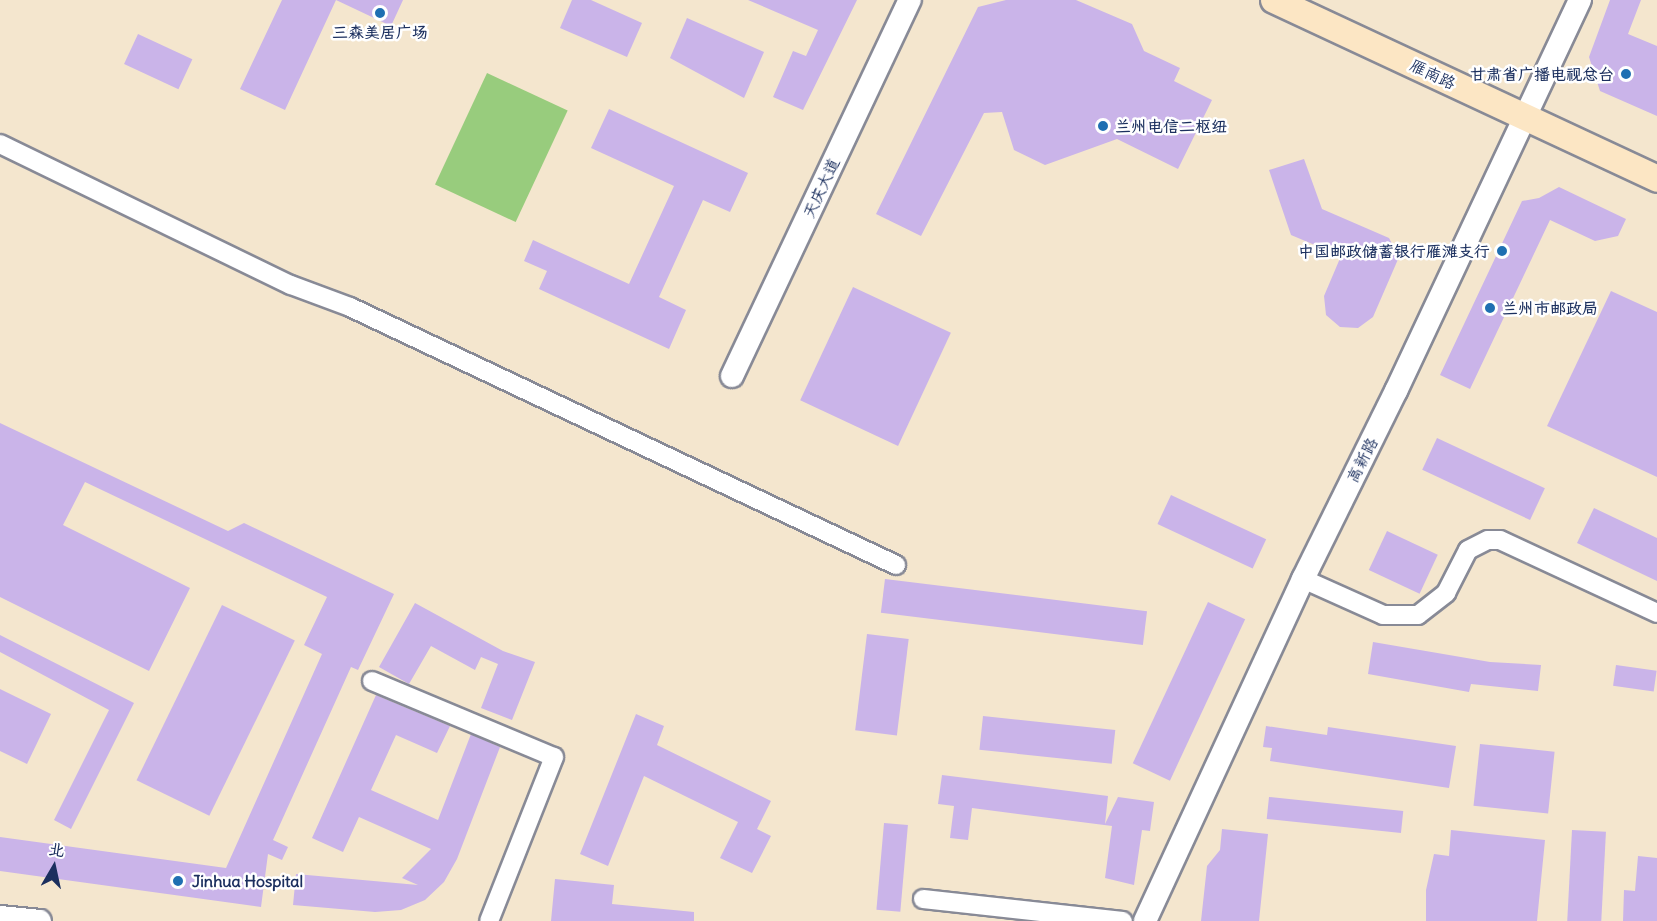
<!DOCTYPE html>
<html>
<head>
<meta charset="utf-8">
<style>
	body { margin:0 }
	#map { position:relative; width:1657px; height:921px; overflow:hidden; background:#f4e6ce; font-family:Delius,"LXGW WenKai TC",sans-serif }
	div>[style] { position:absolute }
	.green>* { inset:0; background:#98cc7d; transform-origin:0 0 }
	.building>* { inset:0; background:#cab4e9; transform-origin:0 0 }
	.roads { filter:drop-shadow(2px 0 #888a96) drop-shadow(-2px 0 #888a96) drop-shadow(0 2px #888a96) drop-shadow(0 -2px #888a96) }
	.minor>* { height:18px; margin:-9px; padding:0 9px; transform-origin:9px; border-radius:9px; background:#fff }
	.tertiary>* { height:22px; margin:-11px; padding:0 11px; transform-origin:11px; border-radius:11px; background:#fff }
	.secondary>* { height:26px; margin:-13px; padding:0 13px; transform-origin:13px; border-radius:13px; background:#fce6c4 }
	.dots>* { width:16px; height:16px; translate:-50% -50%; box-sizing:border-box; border:3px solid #fff; border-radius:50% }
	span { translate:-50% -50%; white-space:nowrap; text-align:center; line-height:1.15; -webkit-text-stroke:5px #fff; paint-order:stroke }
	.poi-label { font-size:16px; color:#1b2f5e; font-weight:700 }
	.right { translate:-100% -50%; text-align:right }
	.left { translate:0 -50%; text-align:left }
	.street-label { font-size:16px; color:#1b2f5e }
	.north { position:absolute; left:24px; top:837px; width:60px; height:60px; -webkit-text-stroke:4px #fff; paint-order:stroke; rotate:9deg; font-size:16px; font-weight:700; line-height:24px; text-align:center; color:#1b2f5e }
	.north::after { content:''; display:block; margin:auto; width:21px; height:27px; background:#1b2f5e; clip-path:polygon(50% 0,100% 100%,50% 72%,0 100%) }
</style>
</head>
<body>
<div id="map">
	<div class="green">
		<div style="left:487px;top:73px;width:89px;height:123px;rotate:25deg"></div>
	</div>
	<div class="building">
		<div style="clip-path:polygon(282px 0,403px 0,391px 26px,336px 0,285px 110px,240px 89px)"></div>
		<div style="clip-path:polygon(572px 0,591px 0,642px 23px,627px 57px,560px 28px)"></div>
		<div style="clip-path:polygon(748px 0,857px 0,803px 110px,773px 97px,793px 51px,806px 56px,818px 30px)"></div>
		<div style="clip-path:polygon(1006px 0,1076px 0,1132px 24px,1144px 51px,1180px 68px,1174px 81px,1212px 100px,1178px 169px,1117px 139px,1045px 165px,1014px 150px,1002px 112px,984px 113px,921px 236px,876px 214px,978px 7px)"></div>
		<div style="clip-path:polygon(1610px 0,1641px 0,1628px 34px,1657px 46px,1657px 116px,1600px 91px,1589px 57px)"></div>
		<div style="clip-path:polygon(687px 18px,764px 52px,744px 98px,670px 58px)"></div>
		<div style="left:138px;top:34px;width:60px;height:33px;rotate:25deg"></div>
		<div style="clip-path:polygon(609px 109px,748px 173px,730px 212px,703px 200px,659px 297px,686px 310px,669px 349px,539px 289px,547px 271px,524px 261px,533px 240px,629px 284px,674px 186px,591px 148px)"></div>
		<div style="clip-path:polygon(1304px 159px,1322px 209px,1389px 238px,1399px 257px,1373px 317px,1358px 328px,1340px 327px,1326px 315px,1324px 296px,1341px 256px,1291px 235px,1269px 170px)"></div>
		<div style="clip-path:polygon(1559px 187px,1626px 219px,1618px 236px,1595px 241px,1550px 220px,1470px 389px,1440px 375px,1522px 201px,1539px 198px)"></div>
		<div style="left:853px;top:287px;width:108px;height:125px;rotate:25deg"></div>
		<div style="clip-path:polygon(1611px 291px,1657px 312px,1657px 477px,1547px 426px)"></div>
		<div style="clip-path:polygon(0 423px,228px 531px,244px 523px,394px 594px,358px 670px,351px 667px,273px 840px,288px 847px,282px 860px,268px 854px,261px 907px,0 871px,0 837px,226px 868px,322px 654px,304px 645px,327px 597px,85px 482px,63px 525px,190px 588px,149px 671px,0 597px)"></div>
		<div style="left:1437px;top:438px;width:119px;height:35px;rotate:25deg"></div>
		<div style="left:1171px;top:495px;width:105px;height:32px;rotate:25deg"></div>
		<div style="clip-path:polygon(1594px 508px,1657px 538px,1657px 581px,1577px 543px)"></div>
		<div style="left:1387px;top:531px;width:56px;height:43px;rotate:25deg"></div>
		<div style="left:885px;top:579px;width:264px;height:34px;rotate:7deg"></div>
		<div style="left:1208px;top:602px;width:41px;height:178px;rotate:25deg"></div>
		<div style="clip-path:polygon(415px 603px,503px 651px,535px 662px,512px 720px,481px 708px,498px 664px,481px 657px,475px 670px,431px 646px,409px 684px,379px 667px)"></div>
		<div style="left:222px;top:605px;width:81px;height:195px;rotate:26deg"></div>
		<div style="left:867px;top:634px;width:42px;height:97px;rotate:7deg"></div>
		<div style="clip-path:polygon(0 635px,134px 703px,71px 829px,54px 820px,109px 710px,0 652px)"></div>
		<div style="clip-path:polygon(1373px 642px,1490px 662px,1541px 665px,1538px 691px,1471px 684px,1469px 692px,1368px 674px)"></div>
		<div style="left:1616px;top:665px;width:41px;height:21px;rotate:8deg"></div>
		<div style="clip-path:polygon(0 689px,51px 714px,27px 764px,0 751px)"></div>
		<div style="clip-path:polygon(376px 695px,450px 726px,437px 753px,396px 735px,371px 790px,438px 820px,471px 734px,500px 747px,457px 859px,444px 882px,425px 900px,401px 910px,375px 912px,293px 905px,296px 874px,418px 885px,402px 878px,431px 849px,359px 817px,343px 852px,312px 838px)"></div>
		<div style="clip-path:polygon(636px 714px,664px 726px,657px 745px,771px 801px,757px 829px,771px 836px,752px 873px,720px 858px,738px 822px,644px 776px,608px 866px,580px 854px)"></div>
		<div style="left:983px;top:716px;width:133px;height:34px;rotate:6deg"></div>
		<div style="clip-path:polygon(1266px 726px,1327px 735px,1328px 727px,1456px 746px,1449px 788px,1270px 761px,1272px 748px,1263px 747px)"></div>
		<div style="left:1480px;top:744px;width:75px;height:62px;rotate:6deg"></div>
		<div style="clip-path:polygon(942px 775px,1108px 796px,1105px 824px,1118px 797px,1154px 802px,1150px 831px,1142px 830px,1134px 885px,1105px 878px,1112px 826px,972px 808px,968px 840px,950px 838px,954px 806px,938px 804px)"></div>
		<div style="left:1269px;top:797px;width:135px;height:22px;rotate:6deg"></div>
		<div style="left:884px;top:823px;width:24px;height:87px;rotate:5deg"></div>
		<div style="clip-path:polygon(1222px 829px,1268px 834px,1259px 921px,1201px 921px,1207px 866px,1220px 850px)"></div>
		<div style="clip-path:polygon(1451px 830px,1545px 840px,1537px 921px,1426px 921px,1426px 890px,1434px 854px,1449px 856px)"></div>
		<div style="left:1572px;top:830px;width:34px;height:91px;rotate:3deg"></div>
		<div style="clip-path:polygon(1638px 856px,1657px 858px,1657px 921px,1623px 921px,1624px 890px,1635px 891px)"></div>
		<div style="clip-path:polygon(555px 879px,614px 885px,612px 904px,694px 912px,694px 921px,551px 921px)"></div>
	</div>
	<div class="roads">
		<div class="minor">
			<div style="left:0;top:144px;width:323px;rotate:25.9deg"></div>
			<div style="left:291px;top:285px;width:63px;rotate:20.4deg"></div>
			<div style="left:350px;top:307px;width:604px;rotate:25.29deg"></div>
			<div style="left:1303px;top:579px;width:88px;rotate:24.2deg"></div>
			<div style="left:1383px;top:615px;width:35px"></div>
			<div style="left:1418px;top:615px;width:36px;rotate:-38deg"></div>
			<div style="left:1446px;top:593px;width:48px;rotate:-62.9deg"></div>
			<div style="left:1468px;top:550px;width:22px;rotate:-27deg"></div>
			<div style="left:1488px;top:540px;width:12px"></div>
			<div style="left:1500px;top:540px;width:173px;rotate:24.9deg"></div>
			<div style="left:372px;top:681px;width:197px;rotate:22.7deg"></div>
			<div style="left:554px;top:757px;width:176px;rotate:111.6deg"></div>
			<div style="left:923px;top:899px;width:201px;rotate:6.3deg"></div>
		</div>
		<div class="tertiary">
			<div style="left:732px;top:376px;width:416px;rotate:-64.7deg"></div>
			<div style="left:0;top:917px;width:40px;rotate:5.7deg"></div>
			<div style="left:1145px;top:921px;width:377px;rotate:-65.2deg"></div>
			<div style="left:1303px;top:579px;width:210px;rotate:-63.7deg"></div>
			<div style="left:1396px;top:391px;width:432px;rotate:-64.8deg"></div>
		</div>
		<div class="secondary">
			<div style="left:1274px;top:0;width:423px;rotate:25deg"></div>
		</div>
	</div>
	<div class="dots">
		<div style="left:380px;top:13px;background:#1f6fb2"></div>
		<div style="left:1626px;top:74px;background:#1f6fb2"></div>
		<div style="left:1103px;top:126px;background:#1f6fb2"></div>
		<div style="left:1502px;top:251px;background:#1f6fb2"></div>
		<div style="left:1490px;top:308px;background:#1f6fb2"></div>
		<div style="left:178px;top:881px;background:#1f6fb2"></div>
	</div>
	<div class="poi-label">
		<span style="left:380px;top:32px">三森美居广场</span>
		<span class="right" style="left:1614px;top:74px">甘肃省广播电视总台</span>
		<span class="left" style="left:1115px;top:126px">兰州电信二枢纽</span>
		<span class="right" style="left:1490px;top:251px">中国邮政储蓄银行雁滩支行</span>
		<span class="left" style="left:1502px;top:308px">兰州市邮政局</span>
		<span class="left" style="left:192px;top:881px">Jinhua Hospital</span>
	</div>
	<div class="street-label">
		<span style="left:1433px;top:74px;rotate:25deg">雁南路</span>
		<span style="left:821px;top:188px;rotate:-65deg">天庆大道</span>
		<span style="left:1362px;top:460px;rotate:-63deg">高新路</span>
	</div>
	<div class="north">北</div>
</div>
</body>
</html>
